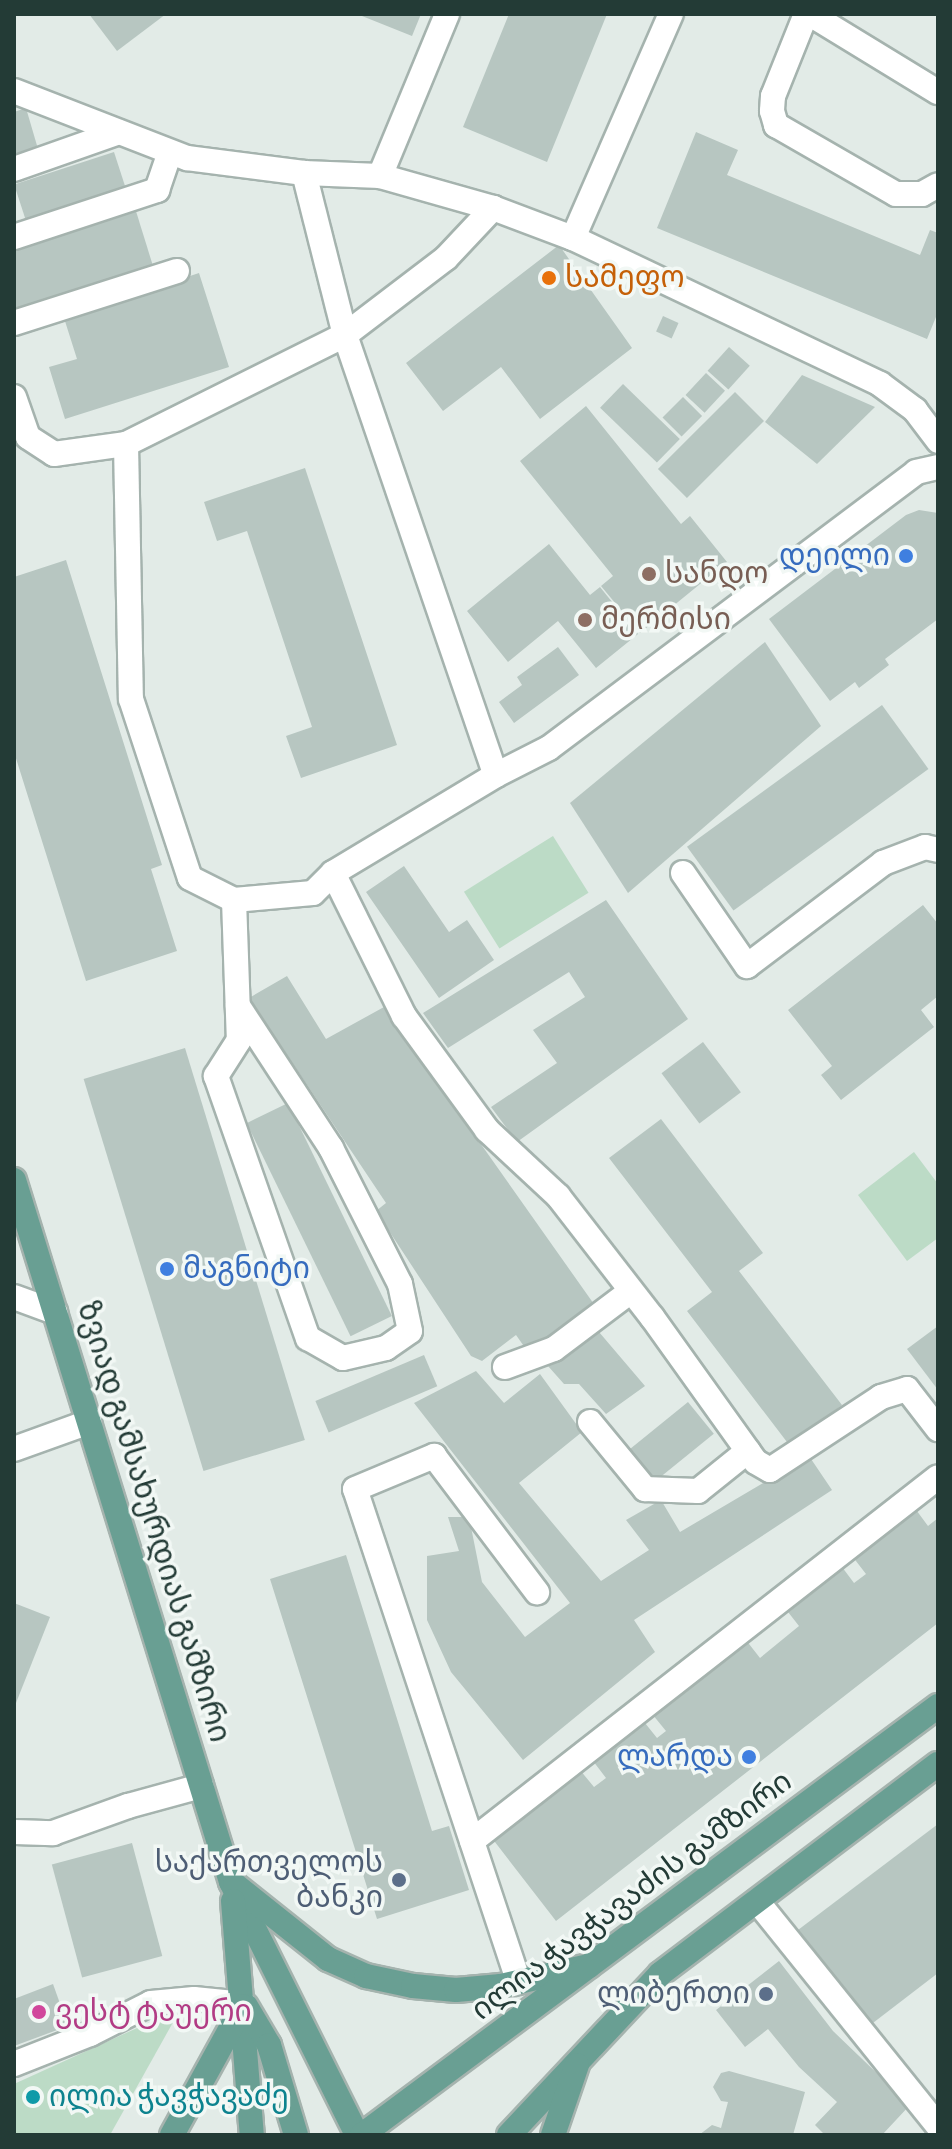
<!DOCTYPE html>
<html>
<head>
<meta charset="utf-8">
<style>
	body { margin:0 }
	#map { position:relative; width:952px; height:2149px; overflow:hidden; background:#e2ebe7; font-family:"Sofia Sans Condensed","Noto Sans Georgian",sans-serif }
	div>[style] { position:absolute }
	.green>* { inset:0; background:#bcdbc6; transform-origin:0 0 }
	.building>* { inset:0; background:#b7c6c1; transform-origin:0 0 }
	.roads { filter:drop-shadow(2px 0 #a5b3ae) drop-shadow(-2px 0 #a5b3ae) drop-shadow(0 2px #a5b3ae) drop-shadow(0 -2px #a5b3ae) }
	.minor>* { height:24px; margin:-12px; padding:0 12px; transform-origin:12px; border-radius:12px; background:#fff }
	.major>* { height:24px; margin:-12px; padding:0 12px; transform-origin:12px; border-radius:12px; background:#699f93 }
	.dots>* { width:22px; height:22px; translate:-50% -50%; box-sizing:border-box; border:4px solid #f2f8f5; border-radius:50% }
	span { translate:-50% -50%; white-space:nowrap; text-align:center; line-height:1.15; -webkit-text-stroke:7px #f2f8f5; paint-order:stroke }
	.food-label { font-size:30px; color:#c56008 }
	.left { translate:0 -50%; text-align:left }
	.shop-label { font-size:30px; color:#366cbe }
	.right { translate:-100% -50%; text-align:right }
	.education-label { font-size:30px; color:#785e54 }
	.street-label { font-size:30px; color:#233b36 }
	.service-label { font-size:30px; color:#4e5e75 }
	.hotel-label { font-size:30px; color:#b23c85 }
	.culture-label { font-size:30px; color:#0d838f }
	.frame { position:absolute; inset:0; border:16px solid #233b36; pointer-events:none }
</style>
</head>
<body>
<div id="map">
	<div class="green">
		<div style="left:553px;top:836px;width:67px;height:105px;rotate:58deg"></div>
		<div style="clip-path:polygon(914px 1152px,938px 1184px,938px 1238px,907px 1261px,858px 1195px)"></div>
		<div style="clip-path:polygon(181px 2008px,110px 2135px,14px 2135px,14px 2084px)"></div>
	</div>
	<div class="building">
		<div style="clip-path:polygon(89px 14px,166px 14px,117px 51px)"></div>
		<div style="clip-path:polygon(357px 14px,421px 14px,412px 36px)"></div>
		<div style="clip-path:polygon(509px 14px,607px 14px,547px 162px,463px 127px)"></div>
		<div style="clip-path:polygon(26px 108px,38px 149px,14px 156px,14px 112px)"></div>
		<div style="clip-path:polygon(696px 132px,738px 150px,727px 175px,920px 255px,930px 230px,938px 233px,938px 312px,927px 339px,657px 228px)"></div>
		<div style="left:114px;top:152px;width:43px;height:105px;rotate:72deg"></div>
		<div style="clip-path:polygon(135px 208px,153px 266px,14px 311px,14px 247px)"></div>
		<div style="clip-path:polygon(559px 245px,632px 348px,540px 419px,501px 367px,443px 411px,406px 363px)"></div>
		<div style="clip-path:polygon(199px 273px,229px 367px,65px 419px,49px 367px,77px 359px,64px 318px)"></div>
		<div style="left:663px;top:316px;width:17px;height:17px;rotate:24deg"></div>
		<div style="left:729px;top:347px;width:28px;height:32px;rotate:42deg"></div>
		<div style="left:706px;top:373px;width:26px;height:30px;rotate:43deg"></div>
		<div style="clip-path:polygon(802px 375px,875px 407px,817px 464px,765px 422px)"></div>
		<div style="left:623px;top:384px;width:79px;height:33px;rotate:44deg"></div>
		<div style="left:735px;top:392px;width:41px;height:109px;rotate:45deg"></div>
		<div style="left:683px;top:397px;width:27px;height:29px;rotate:45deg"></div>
		<div style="clip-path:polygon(586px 406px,681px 524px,690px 516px,727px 562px,640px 633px,601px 586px,613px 576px,520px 461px)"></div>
		<div style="clip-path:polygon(305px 468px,397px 745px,301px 778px,286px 736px,312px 727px,247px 531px,217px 541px,204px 502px)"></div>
		<div style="clip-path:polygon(919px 510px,938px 513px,938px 619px,885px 659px,889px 665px,859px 688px,855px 682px,830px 701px,769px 619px,906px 515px)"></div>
		<div style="clip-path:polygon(549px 544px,590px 595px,600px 587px,638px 634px,596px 668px,558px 621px,508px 662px,467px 611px)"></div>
		<div style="clip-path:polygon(66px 560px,162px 865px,151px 869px,177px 951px,86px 981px,14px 752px,14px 577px)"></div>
		<div style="clip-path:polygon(765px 642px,821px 726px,628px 893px,570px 803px)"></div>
		<div style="clip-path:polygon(558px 647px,579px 675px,514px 723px,499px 702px,522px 685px,517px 677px)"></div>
		<div style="left:882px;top:705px;width:79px;height:241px;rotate:54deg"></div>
		<div style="clip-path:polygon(404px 866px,449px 932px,467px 920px,494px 960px,439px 998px,366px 892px)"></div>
		<div style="clip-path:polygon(606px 900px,688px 1019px,517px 1142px,491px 1107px,557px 1063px,533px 1030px,585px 997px,569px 972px,448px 1048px,423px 1013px)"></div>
		<div style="clip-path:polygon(923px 905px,938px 924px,938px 996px,921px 1010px,934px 1027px,841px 1100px,821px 1075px,832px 1066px,788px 1010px)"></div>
		<div style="clip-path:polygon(287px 976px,326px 1039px,384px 1007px,596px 1307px,528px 1352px,516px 1335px,482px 1361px,471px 1356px,376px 1211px,386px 1203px,249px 998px)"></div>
		<div style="left:703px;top:1042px;width:63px;height:52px;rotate:53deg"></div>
		<div style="left:185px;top:1048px;width:410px;height:106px;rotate:73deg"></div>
		<div style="left:288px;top:1103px;width:237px;height:46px;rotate:64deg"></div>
		<div style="clip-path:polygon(661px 1119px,763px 1253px,739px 1271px,842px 1405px,790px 1446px,687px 1311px,712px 1292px,609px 1158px)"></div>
		<div style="clip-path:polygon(938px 1326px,938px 1390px,907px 1349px)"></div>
		<div style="clip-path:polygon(599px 1332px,645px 1386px,606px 1414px,579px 1384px,564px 1384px,548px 1366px)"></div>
		<div style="left:424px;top:1355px;width:34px;height:118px;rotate:67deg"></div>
		<div style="clip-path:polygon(476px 1371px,504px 1403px,540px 1374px,582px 1432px,519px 1483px,601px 1581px,649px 1550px,626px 1520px,661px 1500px,680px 1532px,809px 1456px,832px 1490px,634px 1620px,655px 1652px,523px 1760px,451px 1672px,427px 1620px,427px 1556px,459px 1551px,448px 1517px,469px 1517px,482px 1582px,525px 1637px,570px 1603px,414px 1403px)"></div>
		<div style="left:688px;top:1402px;width:41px;height:75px;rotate:51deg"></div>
		<div style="clip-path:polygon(911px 1503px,928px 1526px,938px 1518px,938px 1623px,556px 1921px,488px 1833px,575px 1764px,594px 1787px,606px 1778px,590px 1757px,641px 1718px,657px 1738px,666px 1731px,648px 1709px,742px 1635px,760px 1658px,799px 1626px,781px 1603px,836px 1559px,854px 1583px,866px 1574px,849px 1552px)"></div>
		<div style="clip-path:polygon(346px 1555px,432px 1831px,449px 1826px,469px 1890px,377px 1919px,270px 1579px)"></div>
		<div style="clip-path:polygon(14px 1603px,50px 1617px,14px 1708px)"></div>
		<div style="clip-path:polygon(938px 1824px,938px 1973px,869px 2026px,794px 1933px)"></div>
		<div style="left:132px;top:1843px;width:117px;height:83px;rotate:75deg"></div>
		<div style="clip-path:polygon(779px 1961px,833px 2031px,910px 2105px,882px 2135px,825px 2135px,815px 2125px,837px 2102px,799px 2067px,768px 2029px,745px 2047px,716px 2010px)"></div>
		<div style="clip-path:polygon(53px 1984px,68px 2026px,14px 2046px,14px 1999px)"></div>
		<div style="clip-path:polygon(729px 2071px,805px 2092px,793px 2135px,699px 2135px,712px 2125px,721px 2128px,728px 2102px,721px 2101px,713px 2087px,721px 2073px)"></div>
	</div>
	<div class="roads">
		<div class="minor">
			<div style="left:806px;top:14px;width:88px;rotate:111.9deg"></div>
			<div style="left:773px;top:96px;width:15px;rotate:94deg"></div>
			<div style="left:772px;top:111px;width:15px;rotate:74deg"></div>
			<div style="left:776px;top:125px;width:138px;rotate:29.9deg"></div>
			<div style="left:896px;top:194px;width:26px"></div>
			<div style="left:922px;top:194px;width:18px;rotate:-29deg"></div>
			<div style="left:810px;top:14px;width:150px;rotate:31.4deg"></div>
			<div style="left:14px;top:91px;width:186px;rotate:21.2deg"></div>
			<div style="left:187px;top:158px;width:118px;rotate:7.3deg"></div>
			<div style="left:304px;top:173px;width:76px;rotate:2.3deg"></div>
			<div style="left:380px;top:176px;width:117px;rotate:15.8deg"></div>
			<div style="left:493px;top:208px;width:85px;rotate:20.6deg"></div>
			<div style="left:573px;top:238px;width:340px;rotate:25.4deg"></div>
			<div style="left:880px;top:384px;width:44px;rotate:36.6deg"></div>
			<div style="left:915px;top:410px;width:39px;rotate:53deg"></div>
			<div style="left:14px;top:169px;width:111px;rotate:-19.4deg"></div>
			<div style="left:304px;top:173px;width:167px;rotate:75.8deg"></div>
			<div style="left:345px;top:335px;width:465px;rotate:71.1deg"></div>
			<div style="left:380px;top:176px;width:175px;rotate:-67.5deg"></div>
			<div style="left:14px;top:237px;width:151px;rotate:-18.2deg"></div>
			<div style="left:157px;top:190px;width:40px;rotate:-71.1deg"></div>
			<div style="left:573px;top:238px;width:244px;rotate:-66.4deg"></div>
			<div style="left:14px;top:323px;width:171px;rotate:-17.7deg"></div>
			<div style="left:14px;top:397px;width:42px;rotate:70.7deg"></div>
			<div style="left:28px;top:437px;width:31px;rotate:33deg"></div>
			<div style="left:54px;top:454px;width:73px;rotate:-7.9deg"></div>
			<div style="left:126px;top:444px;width:245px;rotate:-26.5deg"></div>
			<div style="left:345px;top:335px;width:127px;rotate:-37.3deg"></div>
			<div style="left:446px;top:258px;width:69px;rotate:-46.8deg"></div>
			<div style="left:126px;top:444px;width:255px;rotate:88.9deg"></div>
			<div style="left:131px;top:699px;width:188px;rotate:71.8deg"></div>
			<div style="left:190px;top:878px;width:49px;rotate:26.6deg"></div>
			<div style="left:234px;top:900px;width:79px;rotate:-5.1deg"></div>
			<div style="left:313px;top:893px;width:28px;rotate:-45deg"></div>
			<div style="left:333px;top:873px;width:190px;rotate:-31deg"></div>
			<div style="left:496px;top:775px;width:59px;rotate:-27deg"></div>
			<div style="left:549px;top:748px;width:459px;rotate:-36.9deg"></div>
			<div style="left:916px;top:472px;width:23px;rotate:-13deg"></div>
			<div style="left:333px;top:873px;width:160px;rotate:63.6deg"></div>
			<div style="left:404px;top:1016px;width:141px;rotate:53.9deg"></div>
			<div style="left:487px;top:1130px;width:97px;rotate:42.9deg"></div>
			<div style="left:558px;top:1196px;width:153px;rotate:52.2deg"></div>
			<div style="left:652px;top:1317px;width:178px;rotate:54.4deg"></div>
			<div style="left:756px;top:1462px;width:16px;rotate:30deg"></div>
			<div style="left:770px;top:1470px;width:133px;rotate:-33.3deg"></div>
			<div style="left:881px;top:1397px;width:27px;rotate:-17deg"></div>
			<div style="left:907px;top:1389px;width:51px;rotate:52.2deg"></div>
			<div style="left:683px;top:873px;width:113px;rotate:55.5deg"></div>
			<div style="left:747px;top:966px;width:171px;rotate:-37.1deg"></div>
			<div style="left:883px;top:863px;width:45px;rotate:-20.9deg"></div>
			<div style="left:925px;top:847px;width:13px;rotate:13deg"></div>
			<div style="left:234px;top:900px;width:140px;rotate:88deg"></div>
			<div style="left:239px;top:1040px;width:43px;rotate:122.6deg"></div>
			<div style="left:216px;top:1076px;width:278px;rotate:70.7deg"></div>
			<div style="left:308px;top:1338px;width:40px;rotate:29.7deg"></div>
			<div style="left:343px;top:1358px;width:44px;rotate:-13.1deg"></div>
			<div style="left:386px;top:1348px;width:29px;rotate:-35deg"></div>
			<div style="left:410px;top:1331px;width:48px;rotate:-102deg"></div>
			<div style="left:400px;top:1284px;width:153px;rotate:-116.9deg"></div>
			<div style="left:331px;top:1148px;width:170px;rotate:-123.2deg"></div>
			<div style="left:14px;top:1297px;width:44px;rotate:20.1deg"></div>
			<div style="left:505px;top:1367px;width:52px;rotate:-20.2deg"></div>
			<div style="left:554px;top:1349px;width:96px;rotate:-37deg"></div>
			<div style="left:590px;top:1422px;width:87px;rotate:50.6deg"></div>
			<div style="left:645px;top:1489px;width:53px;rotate:2.2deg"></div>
			<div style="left:698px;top:1491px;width:64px;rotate:-38.7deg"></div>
			<div style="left:14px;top:1449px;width:80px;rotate:-19.8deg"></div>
			<div style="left:15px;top:1832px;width:38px;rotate:2deg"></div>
			<div style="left:53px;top:1833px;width:80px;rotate:-19.8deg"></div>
			<div style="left:128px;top:1806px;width:76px;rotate:-15.3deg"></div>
			<div style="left:472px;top:1841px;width:591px;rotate:-37.99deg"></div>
			<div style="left:757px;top:1901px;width:289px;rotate:51.2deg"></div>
			<div style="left:518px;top:1980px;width:517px;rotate:-108.36deg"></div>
			<div style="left:355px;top:1489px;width:86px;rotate:-22.7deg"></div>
			<div style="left:434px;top:1456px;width:171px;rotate:52.9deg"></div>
			<div style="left:14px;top:2064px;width:82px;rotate:-21.5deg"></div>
			<div style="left:90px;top:2034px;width:68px;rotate:-26.9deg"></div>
			<div style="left:151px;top:2003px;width:43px;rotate:-5.3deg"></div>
			<div style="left:194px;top:1999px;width:50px;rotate:5.7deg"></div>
		</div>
		<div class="major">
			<div style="left:14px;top:1180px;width:735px;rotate:72.82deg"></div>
			<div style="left:231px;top:1882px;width:283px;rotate:63.5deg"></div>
			<div style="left:235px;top:1885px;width:119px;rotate:38.5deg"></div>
			<div style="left:328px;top:1959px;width:42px;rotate:24.1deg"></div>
			<div style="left:366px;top:1976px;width:48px;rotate:12deg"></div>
			<div style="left:413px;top:1986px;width:43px;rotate:5.3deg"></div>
			<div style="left:456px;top:1990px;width:45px;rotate:-5.1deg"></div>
			<div style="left:501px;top:1986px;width:90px;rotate:-12.8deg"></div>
			<div style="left:233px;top:1901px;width:235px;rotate:85.4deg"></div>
			<div style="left:246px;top:2006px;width:45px;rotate:59.5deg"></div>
			<div style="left:269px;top:2045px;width:94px;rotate:73.3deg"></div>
			<div style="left:172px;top:2135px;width:147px;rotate:-61.2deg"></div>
			<div style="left:362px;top:2135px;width:718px;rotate:-36.68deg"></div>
			<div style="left:509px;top:2135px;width:221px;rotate:-46.8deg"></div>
			<div style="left:660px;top:1974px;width:348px;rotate:-37.1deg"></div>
			<div style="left:553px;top:2135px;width:74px;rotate:-71.1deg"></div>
		</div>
	</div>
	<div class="dots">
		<div style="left:549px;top:278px;background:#e8710a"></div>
		<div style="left:906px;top:556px;background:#3f7fe0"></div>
		<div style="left:649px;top:574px;background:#8d6e63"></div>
		<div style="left:585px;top:620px;background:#8d6e63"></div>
		<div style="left:167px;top:1269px;background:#3f7fe0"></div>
		<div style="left:749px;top:1757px;background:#3f7fe0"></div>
		<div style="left:399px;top:1880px;background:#5c6f8a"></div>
		<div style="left:766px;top:1994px;background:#5c6f8a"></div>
		<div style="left:39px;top:2012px;background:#d1479c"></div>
		<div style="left:33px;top:2097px;background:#0f9aa8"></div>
	</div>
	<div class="food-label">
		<span class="left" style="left:565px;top:278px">სამეფო</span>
	</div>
	<div class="shop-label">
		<span class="right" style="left:890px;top:556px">დეილი</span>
		<span class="left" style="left:183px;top:1269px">მაგნიტი</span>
		<span class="right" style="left:733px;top:1757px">ლარდა</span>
	</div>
	<div class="education-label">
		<span class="left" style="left:665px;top:574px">სანდო</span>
		<span class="left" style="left:601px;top:620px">მერმისი</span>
	</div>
	<div class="street-label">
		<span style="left:153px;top:1522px;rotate:73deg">ზვიად გამსახურდიას გამზირი</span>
		<span style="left:632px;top:1896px;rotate:-37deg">ილია ჭავჭავაძის გამზირი</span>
	</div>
	<div class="service-label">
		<span class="right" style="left:383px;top:1880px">საქართველოს<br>ბანკი</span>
		<span class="right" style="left:750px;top:1994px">ლიბერთი</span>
	</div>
	<div class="hotel-label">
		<span class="left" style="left:55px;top:2012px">ვესტ ტაუერი</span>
	</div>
	<div class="culture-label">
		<span class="left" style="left:49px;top:2097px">ილია ჭავჭავაძე</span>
	</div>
	<div class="frame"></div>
</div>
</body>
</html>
